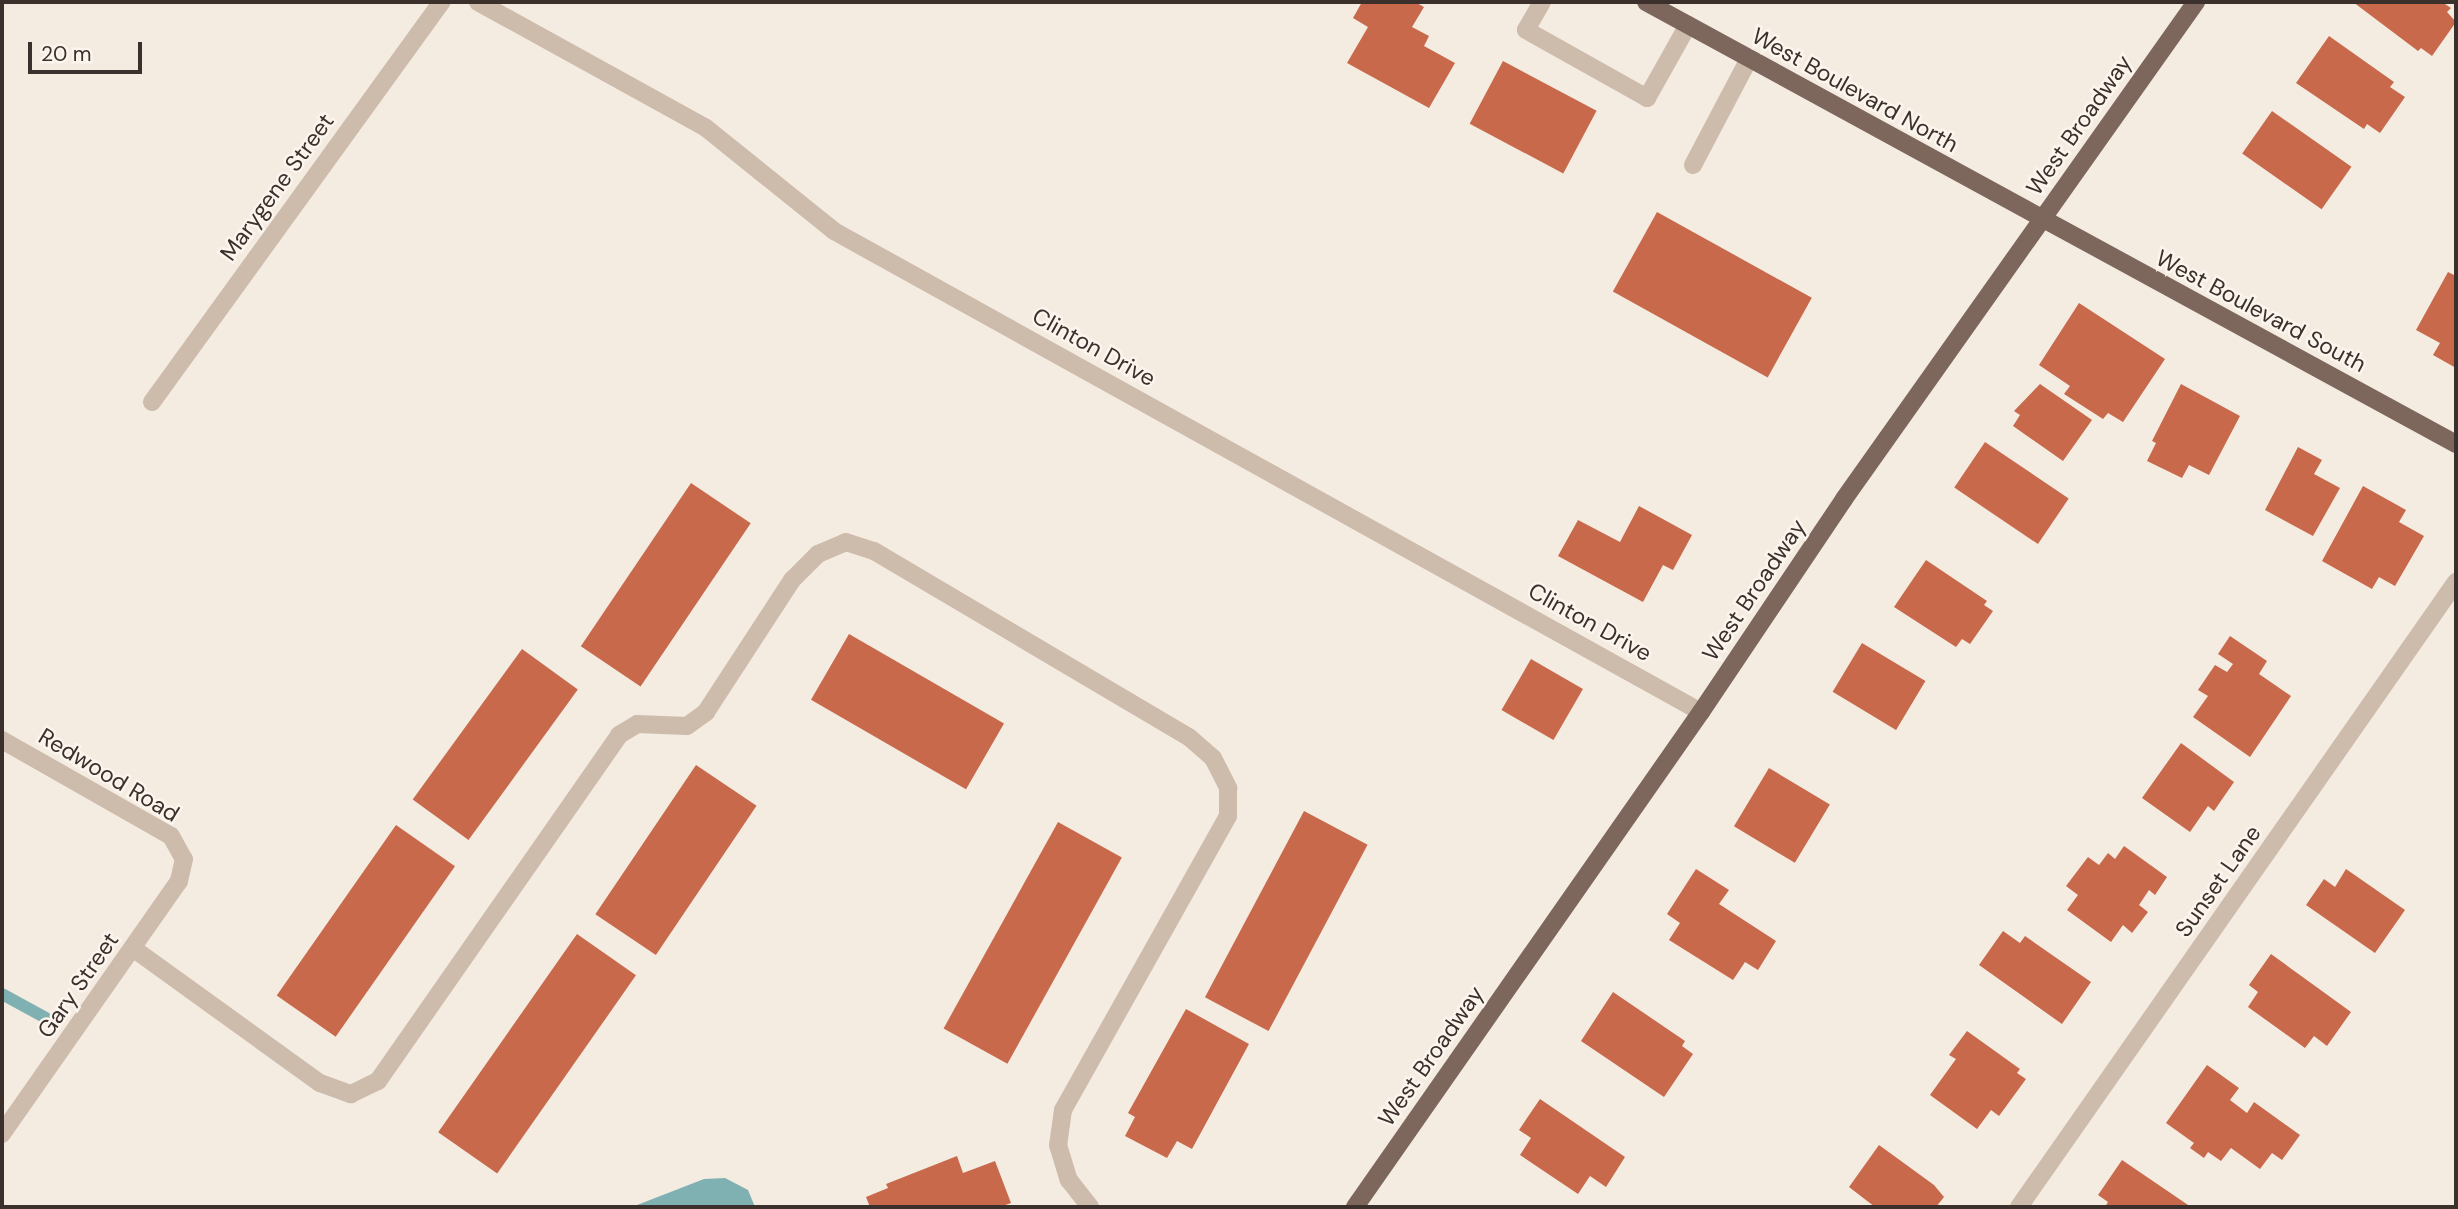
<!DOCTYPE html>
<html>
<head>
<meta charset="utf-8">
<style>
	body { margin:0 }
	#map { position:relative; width:2458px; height:1209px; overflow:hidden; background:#f4ebe1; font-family:"DM Sans",sans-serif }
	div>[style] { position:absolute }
	.water>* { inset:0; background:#7fb0b2 }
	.stream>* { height:12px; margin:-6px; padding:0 6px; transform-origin:6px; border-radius:6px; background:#7fb0b2 }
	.building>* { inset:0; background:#c8694b; transform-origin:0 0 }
	.minor>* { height:18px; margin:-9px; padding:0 9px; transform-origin:9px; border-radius:9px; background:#cdbbac }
	.major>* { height:18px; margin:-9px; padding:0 9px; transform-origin:9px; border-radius:9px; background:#7d675c }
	span { translate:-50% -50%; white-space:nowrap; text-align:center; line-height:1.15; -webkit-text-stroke:5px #fbf5ee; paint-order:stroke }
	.street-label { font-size:23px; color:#3b302b }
	.frame { position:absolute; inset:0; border:4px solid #3b302b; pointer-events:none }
	.scale { position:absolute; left:28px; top:42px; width:114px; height:32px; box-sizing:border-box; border:4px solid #3b302b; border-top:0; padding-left:9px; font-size:21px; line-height:24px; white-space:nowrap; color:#3b302b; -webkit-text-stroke:5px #fbf5ee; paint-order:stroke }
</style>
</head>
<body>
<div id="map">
	<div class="water">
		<div style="clip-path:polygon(725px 1178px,748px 1190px,755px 1207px,632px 1207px,704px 1179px)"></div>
	</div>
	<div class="stream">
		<div style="left:2px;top:994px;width:50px;rotate:28.6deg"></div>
	</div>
	<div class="building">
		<div style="clip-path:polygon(1362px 2px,1415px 2px,1424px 7px,1412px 27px,1429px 36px,1424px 46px,1455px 63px,1429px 108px,1347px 63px,1368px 27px,1353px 18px)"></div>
		<div style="clip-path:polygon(2353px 2px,2442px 2px,2451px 8px,2447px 12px,2456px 22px,2432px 56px,2421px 48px,2418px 51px)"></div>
		<div style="clip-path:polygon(2329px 36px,2394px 82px,2390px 87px,2405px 97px,2380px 133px,2367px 124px,2364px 129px,2296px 83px)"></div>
		<div style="left:1503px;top:61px;width:106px;height:71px;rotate:28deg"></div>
		<div style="left:2272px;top:111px;width:97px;height:52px;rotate:35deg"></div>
		<div style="left:1657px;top:212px;width:177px;height:91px;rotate:29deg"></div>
		<div style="clip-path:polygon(2448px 272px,2456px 276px,2456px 368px,2433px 355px,2440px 343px,2416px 330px)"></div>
		<div style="clip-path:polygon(2079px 303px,2165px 359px,2123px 422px,2108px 413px,2103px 419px,2064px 394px,2070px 386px,2039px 365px)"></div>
		<div style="clip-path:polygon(2040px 384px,2092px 420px,2063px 461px,2013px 426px,2020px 415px,2014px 411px)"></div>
		<div style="clip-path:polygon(2181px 384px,2240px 416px,2209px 475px,2189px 465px,2182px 478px,2147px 461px,2156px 443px,2152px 441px)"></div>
		<div style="left:1985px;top:442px;width:101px;height:55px;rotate:34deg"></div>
		<div style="clip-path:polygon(2298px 447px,2322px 460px,2314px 474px,2340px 488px,2313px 536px,2265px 510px)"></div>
		<div style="left:691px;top:483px;width:72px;height:197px;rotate:34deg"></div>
		<div style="clip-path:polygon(2363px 486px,2406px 510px,2399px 522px,2424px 536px,2395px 586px,2379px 577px,2372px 589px,2322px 561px)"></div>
		<div style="clip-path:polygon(1639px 506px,1692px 535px,1673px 570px,1663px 565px,1643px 602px,1558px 556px,1578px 520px,1620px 542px)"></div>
		<div style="clip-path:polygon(1926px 560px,1987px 601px,1984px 605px,1993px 611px,1970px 644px,1962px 639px,1956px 647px,1894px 607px)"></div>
		<div style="left:849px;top:634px;width:179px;height:76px;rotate:30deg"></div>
		<div style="clip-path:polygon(2230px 636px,2267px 661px,2259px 674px,2291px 696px,2250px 757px,2193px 717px,2208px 696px,2198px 690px,2215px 665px,2227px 672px,2233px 664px,2218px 654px)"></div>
		<div style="left:1862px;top:643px;width:74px;height:57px;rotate:31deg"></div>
		<div style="left:522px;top:649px;width:69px;height:186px;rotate:36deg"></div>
		<div style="left:1531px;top:659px;width:60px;height:59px;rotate:30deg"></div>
		<div style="clip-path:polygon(2181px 743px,2234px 782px,2214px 811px,2208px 806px,2190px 832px,2142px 798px)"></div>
		<div style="left:696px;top:765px;width:73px;height:180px;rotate:34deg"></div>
		<div style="left:1769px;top:768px;width:71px;height:68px;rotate:31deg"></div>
		<div style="left:1304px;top:811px;width:72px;height:211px;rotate:28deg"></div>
		<div style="left:1058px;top:822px;width:73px;height:236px;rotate:29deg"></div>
		<div style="left:396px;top:825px;width:72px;height:208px;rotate:35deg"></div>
		<div style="clip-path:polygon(2124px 846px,2167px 877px,2155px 895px,2149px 890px,2139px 905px,2148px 912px,2132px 933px,2123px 925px,2111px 942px,2067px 910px,2078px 895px,2066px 886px,2088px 857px,2099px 865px,2108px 853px,2115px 859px)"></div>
		<div style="clip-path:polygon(1696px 869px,1729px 890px,1719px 904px,1776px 941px,1758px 970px,1745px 962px,1733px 980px,1669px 940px,1680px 923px,1667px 914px)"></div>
		<div style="clip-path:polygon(2346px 869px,2405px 910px,2375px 953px,2306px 905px,2324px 879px,2335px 887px)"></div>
		<div style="clip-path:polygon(2003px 931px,2020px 943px,2025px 936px,2091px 982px,2062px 1024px,1979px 965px)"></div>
		<div style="left:577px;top:934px;width:72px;height:242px;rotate:35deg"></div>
		<div style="clip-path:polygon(2271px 954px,2351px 1012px,2327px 1046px,2314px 1036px,2305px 1048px,2248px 1007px,2258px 992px,2249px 985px)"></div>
		<div style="clip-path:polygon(1613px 992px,1685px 1041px,1682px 1046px,1693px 1054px,1664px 1097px,1581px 1041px)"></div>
		<div style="clip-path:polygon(1186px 1009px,1249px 1044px,1192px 1149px,1177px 1141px,1167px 1158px,1125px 1136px,1135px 1117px,1128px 1113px)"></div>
		<div style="clip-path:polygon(1967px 1031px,2020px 1069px,2017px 1073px,2026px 1079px,1999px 1116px,1991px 1110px,1977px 1129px,1930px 1095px,1956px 1059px,1949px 1055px)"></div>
		<div style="clip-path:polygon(2207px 1065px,2239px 1088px,2230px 1100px,2247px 1113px,2254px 1102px,2300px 1135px,2282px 1160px,2272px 1153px,2260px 1169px,2231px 1148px,2221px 1161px,2208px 1152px,2204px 1158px,2190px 1148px,2194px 1143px,2166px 1123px)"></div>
		<div style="clip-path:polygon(1540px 1099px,1625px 1157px,1606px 1187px,1590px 1176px,1578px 1194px,1520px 1155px,1531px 1138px,1519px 1130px)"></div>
		<div style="clip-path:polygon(1879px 1145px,1934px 1185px,1944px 1197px,1936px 1207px,1875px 1207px,1849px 1187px)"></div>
		<div style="clip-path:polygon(957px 1156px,963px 1173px,995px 1161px,1011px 1203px,1000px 1207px,870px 1207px,866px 1197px,888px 1188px,886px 1184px)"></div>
		<div style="clip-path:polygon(2122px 1160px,2191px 1207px,2105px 1207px,2108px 1202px,2098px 1195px)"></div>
	</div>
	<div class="minor">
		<div style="left:478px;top:2px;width:260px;rotate:28.9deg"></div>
		<div style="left:706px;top:128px;width:164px;rotate:38.8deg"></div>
		<div style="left:834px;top:231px;width:991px;rotate:29.02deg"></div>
		<div style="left:1542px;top:2px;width:32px;rotate:120deg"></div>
		<div style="left:1526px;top:30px;width:139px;rotate:29.3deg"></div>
		<div style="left:1647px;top:98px;width:84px;rotate:-60.7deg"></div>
		<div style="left:1693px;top:165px;width:120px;rotate:-62.2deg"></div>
		<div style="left:152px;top:402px;width:494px;rotate:-54.1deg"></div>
		<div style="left:2px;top:740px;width:194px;rotate:29.6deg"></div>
		<div style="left:171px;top:836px;width:26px;rotate:61deg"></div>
		<div style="left:184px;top:859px;width:23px;rotate:103deg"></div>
		<div style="left:179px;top:881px;width:309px;rotate:125deg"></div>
		<div style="left:134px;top:949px;width:229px;rotate:35.8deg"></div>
		<div style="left:320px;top:1083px;width:33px;rotate:20deg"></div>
		<div style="left:351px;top:1094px;width:30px;rotate:-26deg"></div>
		<div style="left:378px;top:1081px;width:422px;rotate:-55.1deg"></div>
		<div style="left:619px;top:735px;width:21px;rotate:-31deg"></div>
		<div style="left:637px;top:724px;width:50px;rotate:2.3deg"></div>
		<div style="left:687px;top:726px;width:24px;rotate:-36deg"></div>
		<div style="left:706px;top:712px;width:158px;rotate:-56.9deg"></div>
		<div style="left:792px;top:580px;width:37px;rotate:-45deg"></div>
		<div style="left:818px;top:554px;width:30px;rotate:-23deg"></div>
		<div style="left:846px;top:542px;width:29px;rotate:18deg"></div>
		<div style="left:874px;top:551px;width:367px;rotate:30.6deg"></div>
		<div style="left:1190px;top:738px;width:30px;rotate:41deg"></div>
		<div style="left:1213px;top:758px;width:34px;rotate:63deg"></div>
		<div style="left:1228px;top:788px;width:28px;rotate:90deg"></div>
		<div style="left:1228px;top:816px;width:337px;rotate:119.3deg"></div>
		<div style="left:1063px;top:1110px;width:35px;rotate:98deg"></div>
		<div style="left:1058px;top:1145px;width:37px;rotate:73deg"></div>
		<div style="left:1069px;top:1180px;width:34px;rotate:52deg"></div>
		<div style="left:2019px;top:1207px;width:763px;rotate:-55.04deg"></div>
	</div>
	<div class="major">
		<div style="left:1646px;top:2px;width:923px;rotate:28.62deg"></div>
		<div style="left:1355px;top:1207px;width:604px;rotate:-55.05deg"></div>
		<div style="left:1701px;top:712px;width:257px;rotate:-56.1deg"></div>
		<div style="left:1844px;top:499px;width:609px;rotate:-54.69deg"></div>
	</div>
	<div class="street-label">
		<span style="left:1855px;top:90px;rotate:29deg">West Boulevard North</span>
		<span style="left:2079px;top:125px;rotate:-55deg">West Broadway</span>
		<span style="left:277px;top:187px;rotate:-54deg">Marygene Street</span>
		<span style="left:2261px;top:311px;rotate:28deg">West Boulevard South</span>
		<span style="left:1094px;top:347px;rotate:29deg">Clinton Drive</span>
		<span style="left:1754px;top:590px;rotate:-56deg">West Broadway</span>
		<span style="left:1590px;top:622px;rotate:29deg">Clinton Drive</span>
		<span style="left:109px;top:775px;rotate:31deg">Redwood Road</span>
		<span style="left:2218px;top:881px;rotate:-55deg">Sunset Lane</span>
		<span style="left:78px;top:985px;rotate:-55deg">Gary Street</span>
		<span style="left:1431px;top:1056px;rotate:-55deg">West Broadway</span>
	</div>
	<div class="frame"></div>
	<div class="scale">20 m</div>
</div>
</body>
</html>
